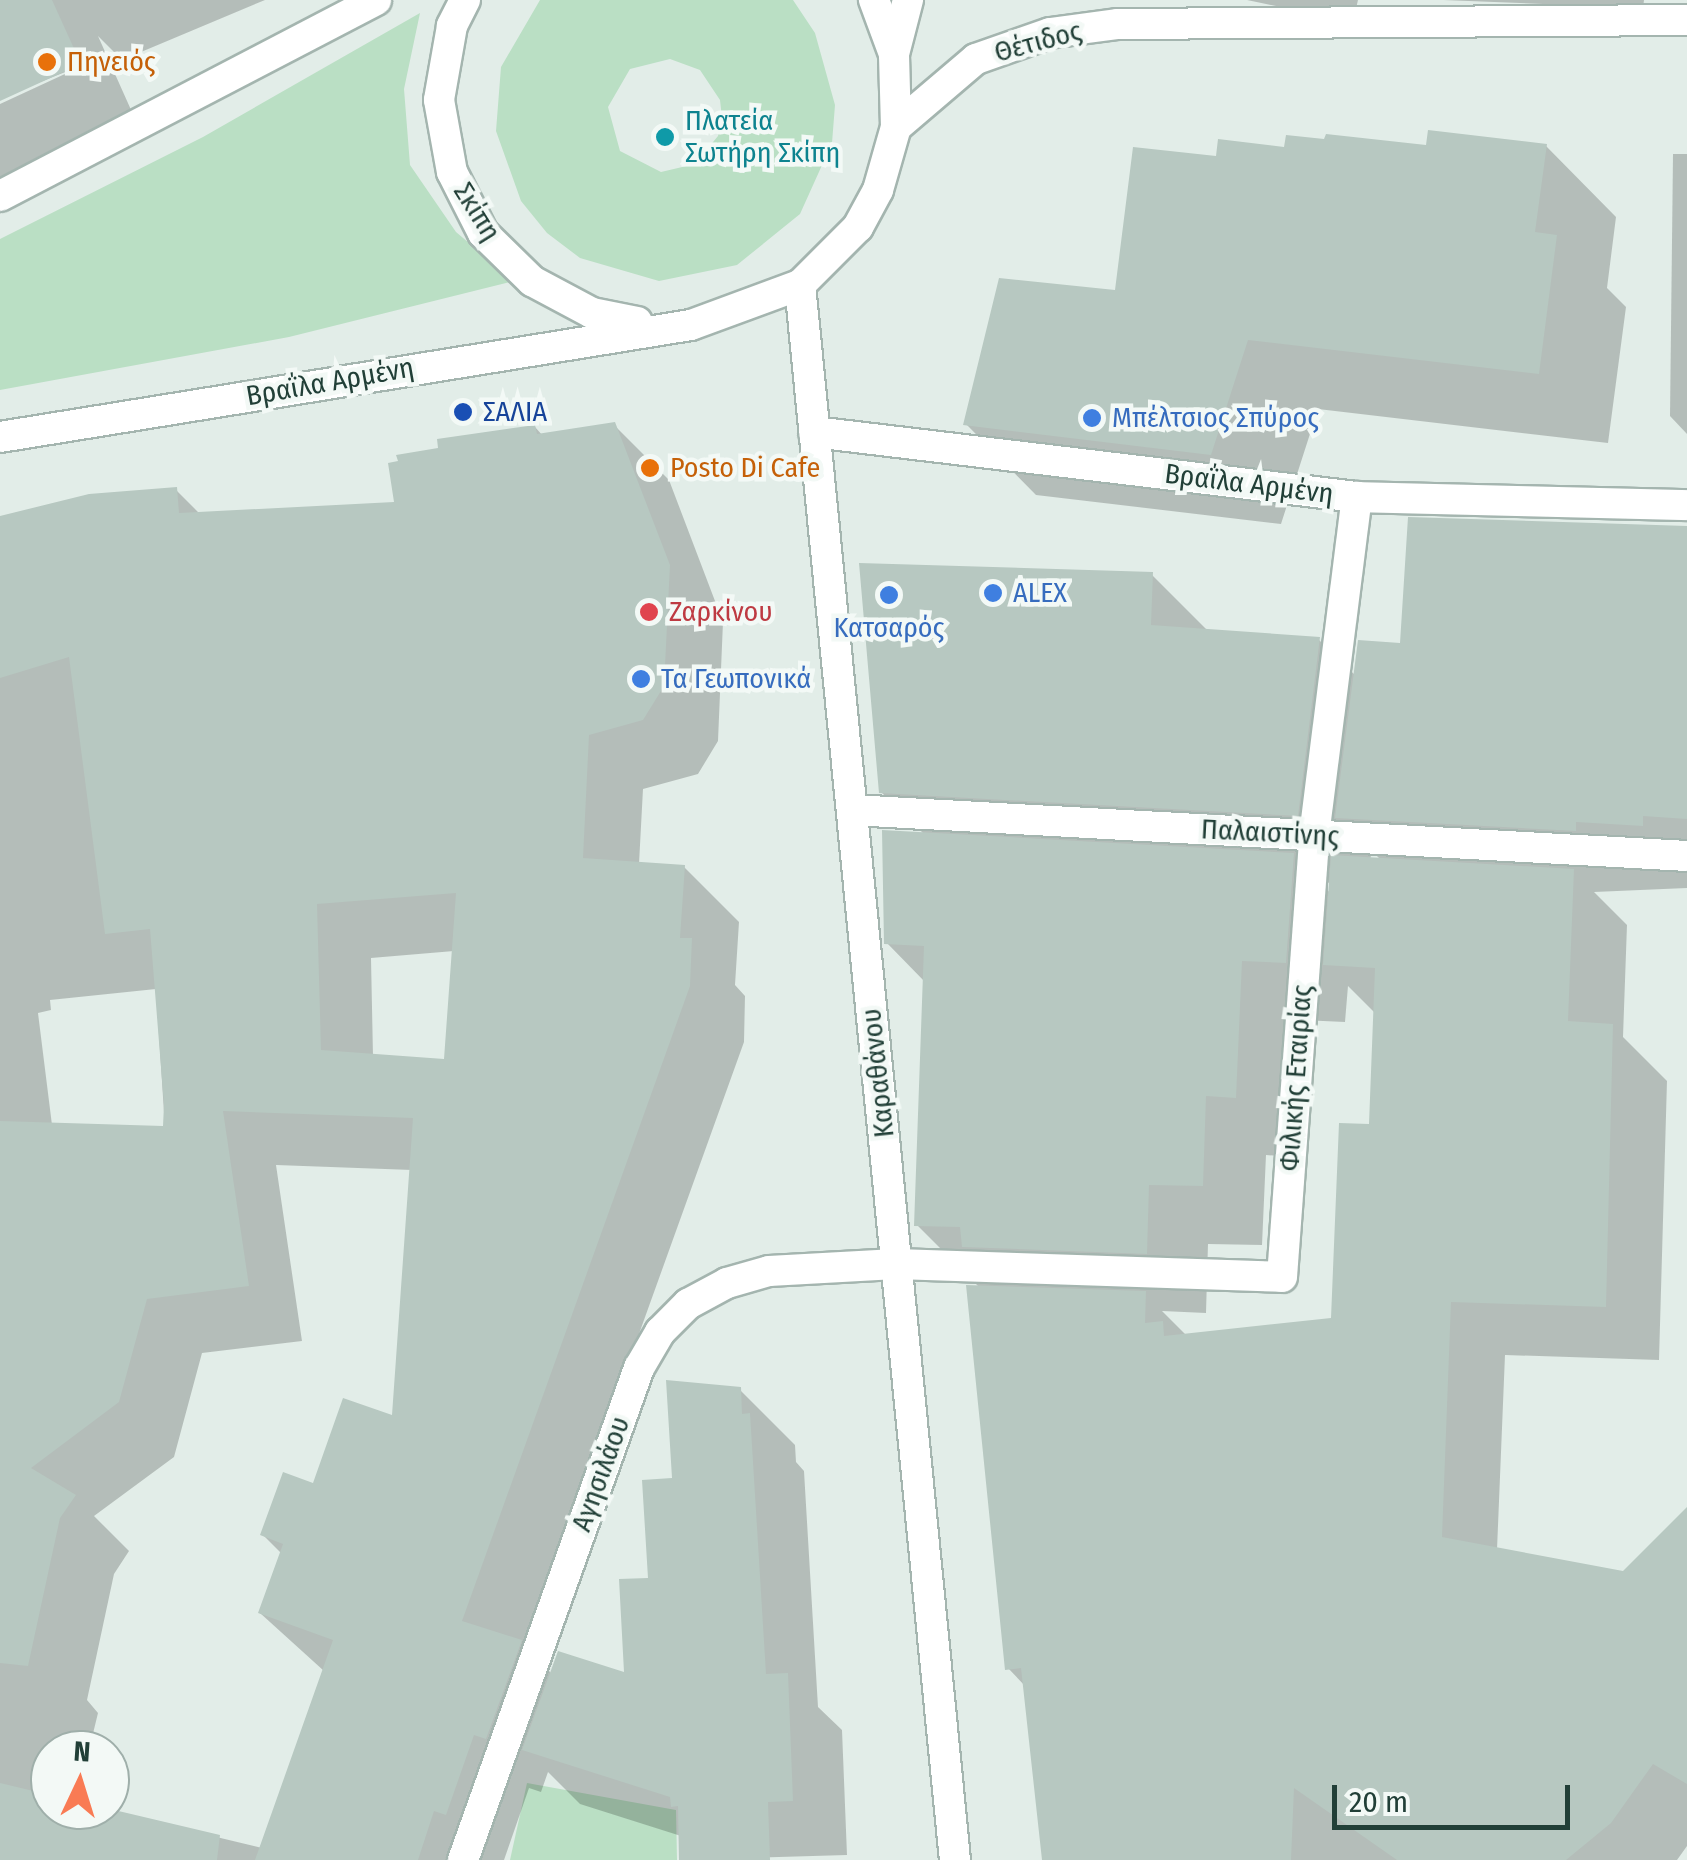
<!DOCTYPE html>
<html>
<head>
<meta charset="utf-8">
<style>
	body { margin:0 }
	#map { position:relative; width:1687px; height:1860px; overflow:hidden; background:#e2ede8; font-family:"Fira Sans Condensed",sans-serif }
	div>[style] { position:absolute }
	.green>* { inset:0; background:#badfc4 }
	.shadow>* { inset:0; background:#0003 }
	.building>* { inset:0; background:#b7c8c1 }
	.roads { filter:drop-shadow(2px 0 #a4b5af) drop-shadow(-2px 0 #a4b5af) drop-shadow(0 2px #a4b5af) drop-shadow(0 -2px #a4b5af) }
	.street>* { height:30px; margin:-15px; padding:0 15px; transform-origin:15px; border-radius:15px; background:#fff }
	.secondary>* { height:30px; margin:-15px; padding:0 15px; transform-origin:15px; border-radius:15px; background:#fff }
	.dots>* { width:28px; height:28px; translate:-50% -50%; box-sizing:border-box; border:5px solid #f3f9f6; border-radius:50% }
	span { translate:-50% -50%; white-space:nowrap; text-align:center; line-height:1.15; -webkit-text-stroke:9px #f3f9f6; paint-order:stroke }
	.street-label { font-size:28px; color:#213f37 }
	.food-label { font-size:28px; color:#c56008 }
	.left { translate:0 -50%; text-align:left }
	.culture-label { font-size:28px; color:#0d838f }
	.transit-label { font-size:28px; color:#164399 }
	.shop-label { font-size:28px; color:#366cbe }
	.health-label { font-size:28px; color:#be3a42 }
	.north { position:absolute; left:30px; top:1730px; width:100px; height:100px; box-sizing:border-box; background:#f3f9f6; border:2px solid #9fafaa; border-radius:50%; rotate:4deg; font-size:28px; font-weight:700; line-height:40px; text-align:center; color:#213f37 }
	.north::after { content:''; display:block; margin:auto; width:35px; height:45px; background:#f97b54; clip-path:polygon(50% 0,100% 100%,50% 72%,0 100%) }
	.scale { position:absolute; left:1332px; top:1785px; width:238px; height:45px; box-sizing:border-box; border:5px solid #213f37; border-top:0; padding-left:12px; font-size:30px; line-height:35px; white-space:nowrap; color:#213f37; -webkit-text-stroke:8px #f3f9f6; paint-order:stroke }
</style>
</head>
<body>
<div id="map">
	<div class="green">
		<div style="clip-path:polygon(evenodd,540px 0,793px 0,815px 33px,835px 105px,832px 143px,800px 214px,737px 265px,659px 281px,580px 258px,547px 233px,521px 201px,496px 131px,501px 67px,540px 0,670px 59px,700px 70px,720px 100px,722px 118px,718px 136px,695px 164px,661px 172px,620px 151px,608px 107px,630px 69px,670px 59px)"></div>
		<div style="clip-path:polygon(420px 13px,404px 89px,410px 165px,456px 232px,514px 281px,289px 337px,0 390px,0 239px,203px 137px)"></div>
		<div style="clip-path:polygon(527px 1783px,676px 1810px,677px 1860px,510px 1860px)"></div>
	</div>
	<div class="shadow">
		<div style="clip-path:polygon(0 0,265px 0,122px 60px,98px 36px,136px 121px,0 184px,0 104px,93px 61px,0 98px)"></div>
		<div style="clip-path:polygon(1247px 0,1358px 0,1353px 22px)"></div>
		<div style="clip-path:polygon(1443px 0,1644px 0,1643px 8px)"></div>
		<div style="clip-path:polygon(1546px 146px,1616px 217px,1607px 288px,1626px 307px,1608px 443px,1318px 409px,1281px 524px,1036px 495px,966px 424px,1117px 293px,1218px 159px,1286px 149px)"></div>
		<div style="clip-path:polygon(1673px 154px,1687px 154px,1687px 434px,1670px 416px)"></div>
		<div style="clip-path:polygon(evenodd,614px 425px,669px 480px,723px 622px,718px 741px,698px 774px,643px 789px,639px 864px,684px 867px,739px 922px,735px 985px,745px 996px,744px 1042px,526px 1648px,552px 1674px,626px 1676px,675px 1480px,740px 1390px,795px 1445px,796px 1462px,804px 1471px,818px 1707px,842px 1730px,847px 1855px,682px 1860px,681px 1836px,580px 1804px,548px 1772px,541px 1792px,529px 1788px,504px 1860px,0 1860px,0 518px,176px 490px,201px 515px,397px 505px,535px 427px,543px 436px,614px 425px,454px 951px,446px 1061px,373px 1056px,371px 958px,454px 951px,614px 425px,156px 989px,165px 1128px,52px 1125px,38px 1013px,51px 1010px,50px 1000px,156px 989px,614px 425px,276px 1165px,412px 1170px,395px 1418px,263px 1535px,282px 1554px,260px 1613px,324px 1671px,262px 1848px,104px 1810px,50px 1810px,50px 1750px,89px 1750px,98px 1713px,87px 1700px,114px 1574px,129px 1551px,94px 1516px,174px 1457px,202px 1353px,302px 1341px,276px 1165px)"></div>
		<div style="clip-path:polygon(evenodd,1687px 559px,1687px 888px,1594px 892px,1627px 925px,1623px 1037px,1667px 1081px,1659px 1360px,1505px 1355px,1497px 1550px,1624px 1573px,1687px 1511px,1687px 1846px,1677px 1860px,1044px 1860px,1026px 1687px,1008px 1668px,980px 1288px,917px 1225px,925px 982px,886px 942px,925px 835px,881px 792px,1152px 575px,1209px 632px,1319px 640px,1356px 676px,1402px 646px,1687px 559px,1372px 851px,1381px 860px,1370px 860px,1372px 851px,1687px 559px,1320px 882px,1332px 883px,1331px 894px,1320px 882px,1687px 559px,1348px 986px,1375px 1013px,1371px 1127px,1333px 1320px,1187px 1336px,1162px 1311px,1206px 1313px,1208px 1244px,1262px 1245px,1266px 1155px,1295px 1157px,1301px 1020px,1345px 1022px,1348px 986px)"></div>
	</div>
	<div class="building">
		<div style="clip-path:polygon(0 0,52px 0,81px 64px,0 101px)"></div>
		<div style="clip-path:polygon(1428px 130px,1547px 144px,1535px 232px,1557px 235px,1539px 374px,1248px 340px,1211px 455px,963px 425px,999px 278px,1115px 290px,1133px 147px,1216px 156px,1218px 139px,1284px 147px,1286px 135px,1324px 139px,1326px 134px,1426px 145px)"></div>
		<div style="clip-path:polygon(evenodd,615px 422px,670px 565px,664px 686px,643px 720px,589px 735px,583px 858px,685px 865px,680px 938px,692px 938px,690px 986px,462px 1621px,522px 1640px,486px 1739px,474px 1735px,446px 1815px,434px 1811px,418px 1860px,255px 1860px,333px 1640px,258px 1613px,283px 1544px,260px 1535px,283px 1472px,313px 1483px,343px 1398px,392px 1415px,413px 1118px,223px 1111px,249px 1286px,147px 1299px,119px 1402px,31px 1468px,76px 1495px,60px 1518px,28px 1666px,0 1663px,0 1121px,163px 1126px,164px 1105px,150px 929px,105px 934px,69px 657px,0 678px,0 516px,89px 494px,177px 487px,179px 513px,394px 502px,388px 463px,398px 461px,396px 455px,438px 448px,437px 439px,535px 425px,537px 434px,615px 422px,456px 893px,444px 1059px,321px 1050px,317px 904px,456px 893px)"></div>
		<div style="clip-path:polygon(1408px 517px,1687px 526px,1687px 819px,1643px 816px,1643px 826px,1576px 822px,1576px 831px,1335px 818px,1358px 640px,1400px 643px)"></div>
		<div style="clip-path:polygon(859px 563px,1153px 572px,1151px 625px,1320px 637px,1298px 816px,879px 793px)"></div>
		<div style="clip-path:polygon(882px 830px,1294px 853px,1286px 963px,1242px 961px,1236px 1098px,1206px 1096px,1203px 1186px,1149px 1185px,1147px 1254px,962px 1247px,960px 1227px,914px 1226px,924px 946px,884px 944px)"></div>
		<div style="clip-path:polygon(1331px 855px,1574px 869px,1568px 1021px,1613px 1024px,1606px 1307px,1451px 1302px,1442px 1537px,1623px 1571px,1687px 1507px,1687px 1784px,1653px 1764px,1611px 1823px,1566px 1860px,1397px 1860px,1294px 1788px,1291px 1860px,1042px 1860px,1021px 1668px,1005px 1670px,966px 1285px,1146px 1291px,1145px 1323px,1163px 1321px,1164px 1336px,1331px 1318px,1339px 1123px,1369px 1124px,1375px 968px,1323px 965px)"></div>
		<div style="clip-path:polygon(666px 1380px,741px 1387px,742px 1414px,750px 1413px,766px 1674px,788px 1673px,793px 1801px,768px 1802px,770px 1860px,679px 1860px,678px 1806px,671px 1807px,670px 1797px,522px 1750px,558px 1651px,624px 1672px,619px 1579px,648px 1578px,642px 1480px,672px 1478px)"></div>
		<div style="clip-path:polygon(0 1783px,50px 1795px,50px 1810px,110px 1809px,220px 1835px,217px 1860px,0 1860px)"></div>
	</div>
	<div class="roads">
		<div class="street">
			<div style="left:894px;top:54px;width:56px;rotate:-75.5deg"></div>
			<div style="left:814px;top:432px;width:547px;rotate:6.83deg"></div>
			<div style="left:1357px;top:497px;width:330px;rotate:1.4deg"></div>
			<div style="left:852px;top:810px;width:836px;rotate:3.15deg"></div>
			<div style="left:463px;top:1860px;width:523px;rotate:-70.32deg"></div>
			<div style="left:639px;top:1368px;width:42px;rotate:-59.7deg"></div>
			<div style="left:660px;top:1332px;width:40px;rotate:-45deg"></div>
			<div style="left:688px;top:1304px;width:44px;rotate:-28.3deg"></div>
			<div style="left:727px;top:1283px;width:44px;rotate:-15.9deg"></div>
			<div style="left:769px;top:1271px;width:127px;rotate:-3.2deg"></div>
			<div style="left:896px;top:1264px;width:386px;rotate:1.9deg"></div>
			<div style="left:1282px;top:1277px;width:442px;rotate:-85.8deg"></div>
			<div style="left:1314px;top:836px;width:342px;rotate:-82.8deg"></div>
		</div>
		<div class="secondary">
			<div style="left:465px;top:0;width:29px;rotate:117deg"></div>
			<div style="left:452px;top:26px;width:75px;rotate:100deg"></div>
			<div style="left:439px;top:100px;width:73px;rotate:79.8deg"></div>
			<div style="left:452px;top:172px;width:68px;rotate:63.1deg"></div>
			<div style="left:483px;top:233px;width:69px;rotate:44.4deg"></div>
			<div style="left:532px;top:281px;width:68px;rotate:28.1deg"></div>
			<div style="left:592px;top:313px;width:46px;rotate:11.3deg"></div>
			<div style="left:896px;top:127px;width:105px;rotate:-40.4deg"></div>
			<div style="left:976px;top:59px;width:78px;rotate:-19.4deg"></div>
			<div style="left:1050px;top:33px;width:69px;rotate:-7.5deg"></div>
			<div style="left:1118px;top:24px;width:569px;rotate:-0.4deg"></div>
			<div style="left:0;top:196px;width:424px;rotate:-27.5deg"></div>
			<div style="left:800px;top:285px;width:1583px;rotate:84.38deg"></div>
			<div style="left:0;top:437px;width:700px;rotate:-9.21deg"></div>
			<div style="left:691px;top:325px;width:116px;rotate:-20.2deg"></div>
			<div style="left:800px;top:285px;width:82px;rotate:-45deg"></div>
			<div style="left:858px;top:227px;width:42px;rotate:-61.6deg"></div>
			<div style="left:878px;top:190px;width:66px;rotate:-74.1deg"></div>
			<div style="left:896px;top:127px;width:73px;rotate:-91.6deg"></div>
			<div style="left:894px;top:54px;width:58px;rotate:-110.3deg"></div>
		</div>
	</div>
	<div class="dots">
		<div style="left:47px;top:62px;background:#e8710a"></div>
		<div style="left:665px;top:137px;background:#0f9aa8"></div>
		<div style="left:463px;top:412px;background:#1a4fb4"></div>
		<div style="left:1092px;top:418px;background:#3f7fe0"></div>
		<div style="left:650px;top:468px;background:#e8710a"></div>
		<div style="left:993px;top:593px;background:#3f7fe0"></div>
		<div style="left:889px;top:595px;background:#3f7fe0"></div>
		<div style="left:649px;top:612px;background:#e0444e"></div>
		<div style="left:641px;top:679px;background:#3f7fe0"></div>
	</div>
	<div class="street-label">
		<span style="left:1038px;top:42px;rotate:-15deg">Θέτιδος</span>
		<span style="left:477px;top:212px;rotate:58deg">Σκίπη</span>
		<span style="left:330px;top:382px;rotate:-10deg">Βραΐλα Αρμένη</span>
		<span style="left:1249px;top:484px;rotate:7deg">Βραΐλα Αρμένη</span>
		<span style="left:1270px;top:833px;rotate:3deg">Παλαιστίνης</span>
		<span style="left:878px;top:1073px;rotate:-96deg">Καραθάνου</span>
		<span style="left:1296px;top:1078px;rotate:-86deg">Φιλικής Εταιρίας</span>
		<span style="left:601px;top:1474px;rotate:-70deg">Αγησιλάου</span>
	</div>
	<div class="food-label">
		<span class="left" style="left:67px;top:62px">Πηνειός</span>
		<span class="left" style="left:670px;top:468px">Posto Di Cafe</span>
	</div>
	<div class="culture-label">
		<span class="left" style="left:685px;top:137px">Πλατεία<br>Σωτήρη Σκίπη</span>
	</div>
	<div class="transit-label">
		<span class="left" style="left:483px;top:412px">ΣΑΛΙΑ</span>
	</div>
	<div class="shop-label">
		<span class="left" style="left:1112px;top:418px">Μπέλτσιος Σπύρος</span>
		<span class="left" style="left:1013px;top:593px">ALEX</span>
		<span style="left:889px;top:628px">Κατσαρός</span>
		<span class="left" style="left:661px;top:679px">Τα Γεωπονικά</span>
	</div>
	<div class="health-label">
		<span class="left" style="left:669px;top:612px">Ζαρκίνου</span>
	</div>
	<div class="north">N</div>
	<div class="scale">20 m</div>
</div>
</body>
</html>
